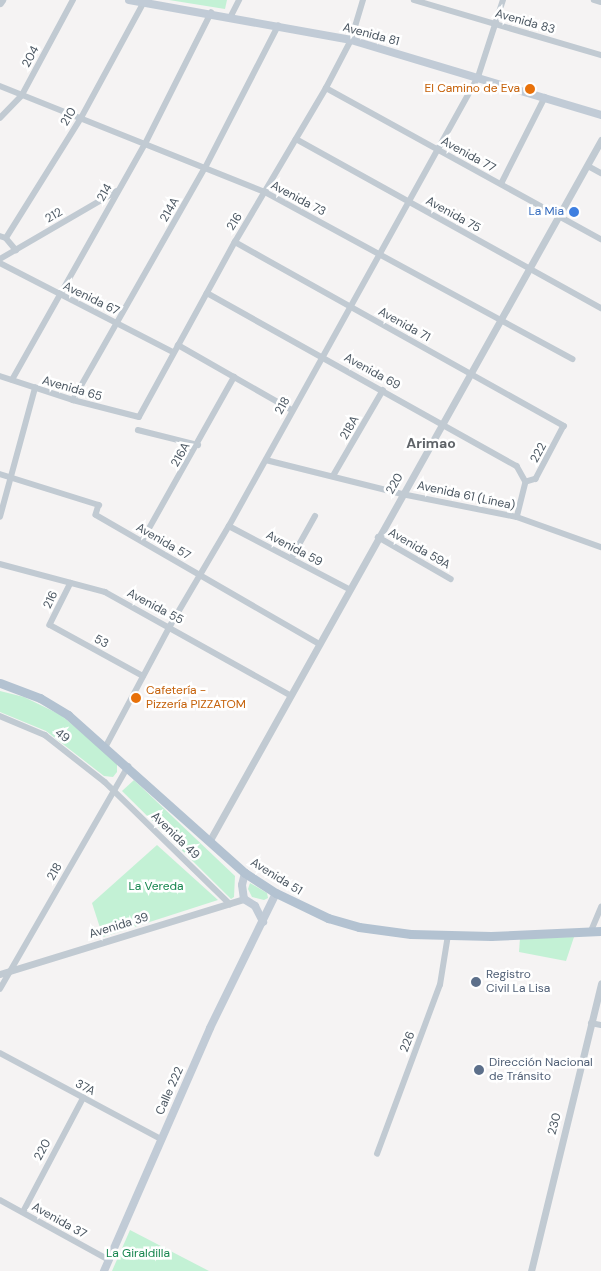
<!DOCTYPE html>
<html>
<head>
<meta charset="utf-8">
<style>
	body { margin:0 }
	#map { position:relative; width:601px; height:1271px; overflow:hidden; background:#f5f3f3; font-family:"DM Sans",sans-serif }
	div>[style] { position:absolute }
	.green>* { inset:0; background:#c3f1d5 }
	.minor>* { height:5.5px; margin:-2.75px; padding:0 2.75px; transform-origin:2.75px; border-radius:2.75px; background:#c1cad2 }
	.tertiary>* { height:7px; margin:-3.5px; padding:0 3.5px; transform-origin:3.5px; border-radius:3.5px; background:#c1cad2 }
	.secondary>* { height:8px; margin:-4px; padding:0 4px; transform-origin:4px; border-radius:4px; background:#c1cbd6 }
	.primary>* { height:9px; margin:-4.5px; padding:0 4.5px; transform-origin:4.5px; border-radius:4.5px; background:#b3c2d1 }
	.dots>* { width:14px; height:14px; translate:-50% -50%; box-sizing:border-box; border:2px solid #fff; border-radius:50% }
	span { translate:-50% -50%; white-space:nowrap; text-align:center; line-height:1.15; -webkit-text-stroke:5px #fff; paint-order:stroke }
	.street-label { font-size:12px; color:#4a5661 }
	.food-label { font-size:12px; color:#c56008 }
	.right { translate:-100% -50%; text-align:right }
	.left { translate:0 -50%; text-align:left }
	.shop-label { font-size:12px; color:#366cbe }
	.park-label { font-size:12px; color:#17864f }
	.service-label { font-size:12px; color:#4e5e75 }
	.neighbourhood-label { font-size:14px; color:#5f6368; font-weight:700 }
</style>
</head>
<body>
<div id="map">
	<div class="green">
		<div style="clip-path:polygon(169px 0,227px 0,225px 9px)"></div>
		<div style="clip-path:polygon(0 691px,24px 697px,61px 715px,117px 763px,117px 772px,113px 777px,104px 776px,46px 731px,0 712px)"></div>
		<div style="clip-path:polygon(134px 780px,235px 876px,234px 897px,231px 899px,122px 791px)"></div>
		<div style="clip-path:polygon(157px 845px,218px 900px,103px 937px,92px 903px)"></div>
		<div style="clip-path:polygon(250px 883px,267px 893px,268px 898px,264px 900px,252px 897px,248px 889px)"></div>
		<div style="clip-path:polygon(574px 937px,566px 961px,519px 952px,520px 938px)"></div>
		<div style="clip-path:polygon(130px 1230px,209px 1271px,112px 1271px)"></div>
	</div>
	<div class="minor">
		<div style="left:414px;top:0;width:195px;rotate:16.4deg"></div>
		<div style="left:594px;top:0;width:7px;rotate:16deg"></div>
		<div style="left:231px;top:16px;width:18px;rotate:-63deg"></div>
		<div style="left:0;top:86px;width:285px;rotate:21.8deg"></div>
		<div style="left:265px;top:192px;width:350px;rotate:28.5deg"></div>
		<div style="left:326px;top:88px;width:314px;rotate:28.8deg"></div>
		<div style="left:0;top:118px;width:32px;rotate:-46deg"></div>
		<div style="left:22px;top:95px;width:108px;rotate:-61.8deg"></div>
		<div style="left:296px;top:139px;width:349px;rotate:29deg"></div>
		<div style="left:588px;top:166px;width:15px;rotate:28deg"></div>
		<div style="left:501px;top:184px;width:97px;rotate:-63.2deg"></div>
		<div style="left:0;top:236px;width:6px;rotate:18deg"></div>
		<div style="left:6px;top:238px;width:16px;rotate:50deg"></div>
		<div style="left:6px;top:238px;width:142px;rotate:-58deg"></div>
		<div style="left:81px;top:118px;width:132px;rotate:-61.5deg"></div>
		<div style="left:235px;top:242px;width:377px;rotate:29.2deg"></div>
		<div style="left:564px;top:426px;width:60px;rotate:117.8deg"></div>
		<div style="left:536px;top:479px;width:10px;rotate:163deg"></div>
		<div style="left:0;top:259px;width:135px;rotate:-30.2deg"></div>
		<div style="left:0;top:263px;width:195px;rotate:27.2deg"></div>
		<div style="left:207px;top:293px;width:355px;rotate:29.2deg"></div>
		<div style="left:517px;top:466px;width:18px;rotate:61deg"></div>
		<div style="left:526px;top:482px;width:36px;rotate:104deg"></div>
		<div style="left:178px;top:345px;width:131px;rotate:29.7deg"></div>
		<div style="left:0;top:376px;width:77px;rotate:18.2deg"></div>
		<div style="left:73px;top:400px;width:68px;rotate:14.4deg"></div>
		<div style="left:139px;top:417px;width:200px;rotate:-61.3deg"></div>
		<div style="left:235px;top:242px;width:179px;rotate:-59.4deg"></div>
		<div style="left:326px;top:88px;width:54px;rotate:-62.5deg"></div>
		<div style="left:351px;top:40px;width:42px;rotate:-73.3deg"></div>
		<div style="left:12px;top:380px;width:271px;rotate:-60.6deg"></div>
		<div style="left:145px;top:144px;width:147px;rotate:-63.3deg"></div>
		<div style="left:73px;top:400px;width:267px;rotate:-60.4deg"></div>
		<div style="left:205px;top:168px;width:160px;rotate:-62.8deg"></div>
		<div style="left:138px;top:430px;width:62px;rotate:14deg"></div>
		<div style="left:266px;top:460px;width:140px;rotate:14deg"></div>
		<div style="left:402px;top:494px;width:117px;rotate:11.3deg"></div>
		<div style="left:517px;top:517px;width:89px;rotate:19.7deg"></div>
		<div style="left:0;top:474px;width:104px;rotate:17.4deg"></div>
		<div style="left:99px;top:505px;width:10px;rotate:107deg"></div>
		<div style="left:96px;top:515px;width:258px;rotate:30deg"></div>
		<div style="left:333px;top:476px;width:99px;rotate:-59.8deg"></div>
		<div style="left:0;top:517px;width:134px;rotate:-74.8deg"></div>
		<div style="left:229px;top:526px;width:136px;rotate:27.7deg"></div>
		<div style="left:378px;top:537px;width:84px;rotate:29.9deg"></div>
		<div style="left:142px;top:541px;width:188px;rotate:-60.7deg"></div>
		<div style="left:291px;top:559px;width:49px;rotate:-60.8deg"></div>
		<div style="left:0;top:564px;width:109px;rotate:14.9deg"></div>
		<div style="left:105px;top:592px;width:212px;rotate:29.1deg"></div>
		<div style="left:71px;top:583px;width:47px;rotate:116.6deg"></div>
		<div style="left:50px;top:625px;width:106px;rotate:28.7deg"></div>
		<div style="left:0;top:716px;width:49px;rotate:22.9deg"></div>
		<div style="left:45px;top:735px;width:76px;rotate:38.1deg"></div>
		<div style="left:105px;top:782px;width:175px;rotate:44.3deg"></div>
		<div style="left:106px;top:746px;width:136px;rotate:-61.9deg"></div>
		<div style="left:170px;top:626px;width:116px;rotate:-59.5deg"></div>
		<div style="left:229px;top:526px;width:513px;rotate:-60.99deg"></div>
		<div style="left:478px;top:77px;width:81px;rotate:-72deg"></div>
		<div style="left:591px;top:931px;width:26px;rotate:-67deg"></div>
		<div style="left:0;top:989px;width:257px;rotate:-60.1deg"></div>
		<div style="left:591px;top:1023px;width:10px;rotate:11deg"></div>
		<div style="left:0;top:1053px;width:183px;rotate:28.1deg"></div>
		<div style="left:377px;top:1154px;width:180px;rotate:-69.6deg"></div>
		<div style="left:440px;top:985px;width:51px;rotate:-80.9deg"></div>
		<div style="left:0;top:1200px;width:124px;rotate:28.8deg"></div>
		<div style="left:23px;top:1212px;width:129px;rotate:-62.2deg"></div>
	</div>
	<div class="tertiary">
		<div style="left:0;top:3px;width:4px;rotate:-56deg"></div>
		<div style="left:210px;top:840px;width:802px;rotate:-60.81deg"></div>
		<div style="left:0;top:974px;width:255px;rotate:-17.1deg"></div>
		<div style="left:531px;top:1271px;width:296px;rotate:-76.3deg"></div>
	</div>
	<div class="secondary">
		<div style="left:129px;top:0;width:226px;rotate:10.2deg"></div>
		<div style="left:351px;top:40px;width:261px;rotate:16.7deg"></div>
		<div style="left:245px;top:873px;width:12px;rotate:104deg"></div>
		<div style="left:242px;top:885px;width:14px;rotate:82deg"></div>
		<div style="left:244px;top:899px;width:13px;rotate:32deg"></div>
		<div style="left:255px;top:906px;width:18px;rotate:63deg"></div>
		<div style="left:104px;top:1271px;width:265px;rotate:-66.4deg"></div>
		<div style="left:210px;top:1028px;width:150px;rotate:-63.9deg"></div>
	</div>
	<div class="primary">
		<div style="left:0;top:683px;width:43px;rotate:20.6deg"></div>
		<div style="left:40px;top:698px;width:33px;rotate:31deg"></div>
		<div style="left:68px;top:715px;width:237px;rotate:41.8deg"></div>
		<div style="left:245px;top:873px;width:37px;rotate:33deg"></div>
		<div style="left:276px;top:893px;width:58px;rotate:25.7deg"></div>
		<div style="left:328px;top:918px;width:32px;rotate:16deg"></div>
		<div style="left:359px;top:927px;width:52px;rotate:7.7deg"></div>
		<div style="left:411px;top:934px;width:80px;rotate:1.4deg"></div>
		<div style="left:491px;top:936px;width:110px;rotate:-2.6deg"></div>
	</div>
	<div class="dots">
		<div style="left:530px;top:89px;background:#e8710a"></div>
		<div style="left:574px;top:212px;background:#3f7fe0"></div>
		<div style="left:136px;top:698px;background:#e8710a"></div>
		<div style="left:476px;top:982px;background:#5c6f8a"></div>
		<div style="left:479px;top:1070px;background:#5c6f8a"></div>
	</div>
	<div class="street-label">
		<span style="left:525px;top:22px;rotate:16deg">Avenida 83</span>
		<span style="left:371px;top:35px;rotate:15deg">Avenida 81</span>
		<span style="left:31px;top:57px;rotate:-62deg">204</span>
		<span style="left:69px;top:117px;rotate:-59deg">210</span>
		<span style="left:468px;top:155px;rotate:29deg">Avenida 77</span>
		<span style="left:105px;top:193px;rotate:-60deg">214</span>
		<span style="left:298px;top:199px;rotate:28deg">Avenida 73</span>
		<span style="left:170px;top:210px;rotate:-60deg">214A</span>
		<span style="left:453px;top:215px;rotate:29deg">Avenida 75</span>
		<span style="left:54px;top:216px;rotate:-30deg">212</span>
		<span style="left:235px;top:222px;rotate:-58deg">216</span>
		<span style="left:91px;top:299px;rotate:26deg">Avenida 67</span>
		<span style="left:404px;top:325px;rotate:29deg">Avenida 71</span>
		<span style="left:372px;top:372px;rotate:29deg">Avenida 69</span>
		<span style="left:72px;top:389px;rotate:16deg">Avenida 65</span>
		<span style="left:283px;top:406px;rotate:-61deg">218</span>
		<span style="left:350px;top:428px;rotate:-60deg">218A</span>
		<span style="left:539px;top:453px;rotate:-62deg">222</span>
		<span style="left:181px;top:455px;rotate:-60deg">216A</span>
		<span style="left:395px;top:484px;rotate:-60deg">220</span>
		<span style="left:466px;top:496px;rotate:12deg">Avenida 61 (Línea)</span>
		<span style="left:163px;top:542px;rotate:30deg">Avenida 57</span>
		<span style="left:294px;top:549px;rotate:28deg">Avenida 59</span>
		<span style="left:419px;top:549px;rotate:30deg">Avenida 59A</span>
		<span style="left:51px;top:600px;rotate:-65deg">216</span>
		<span style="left:155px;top:607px;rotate:28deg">Avenida 55</span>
		<span style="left:101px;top:642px;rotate:28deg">53</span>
		<span style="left:62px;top:736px;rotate:38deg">49</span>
		<span style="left:175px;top:836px;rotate:44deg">Avenida 49</span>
		<span style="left:55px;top:872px;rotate:-60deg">218</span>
		<span style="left:276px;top:877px;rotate:32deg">Avenida 51</span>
		<span style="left:119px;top:926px;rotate:-17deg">Avenida 39</span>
		<span style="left:408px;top:1042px;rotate:-69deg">226</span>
		<span style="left:85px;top:1088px;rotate:28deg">37A</span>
		<span style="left:170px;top:1091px;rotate:-66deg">Calle 222</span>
		<span style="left:555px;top:1124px;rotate:-76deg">230</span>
		<span style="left:43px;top:1150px;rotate:-62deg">220</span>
		<span style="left:59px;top:1221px;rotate:29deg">Avenida 37</span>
	</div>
	<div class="food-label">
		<span class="right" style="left:520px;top:89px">El Camino de Eva</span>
		<span class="left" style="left:146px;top:698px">Cafetería -<br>Pizzería PIZZATOM</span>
	</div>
	<div class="shop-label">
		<span class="right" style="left:564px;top:212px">La Mia</span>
	</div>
	<div class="park-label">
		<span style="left:156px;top:887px">La Vereda</span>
		<span style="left:138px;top:1254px">La Giraldilla</span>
	</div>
	<div class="service-label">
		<span class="left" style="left:486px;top:982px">Registro<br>Civil La Lisa</span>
		<span class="left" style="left:489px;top:1070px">Dirección Nacional<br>de Tránsito</span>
	</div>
	<div class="neighbourhood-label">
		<span style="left:431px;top:443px">Arimao</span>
	</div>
</div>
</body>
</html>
